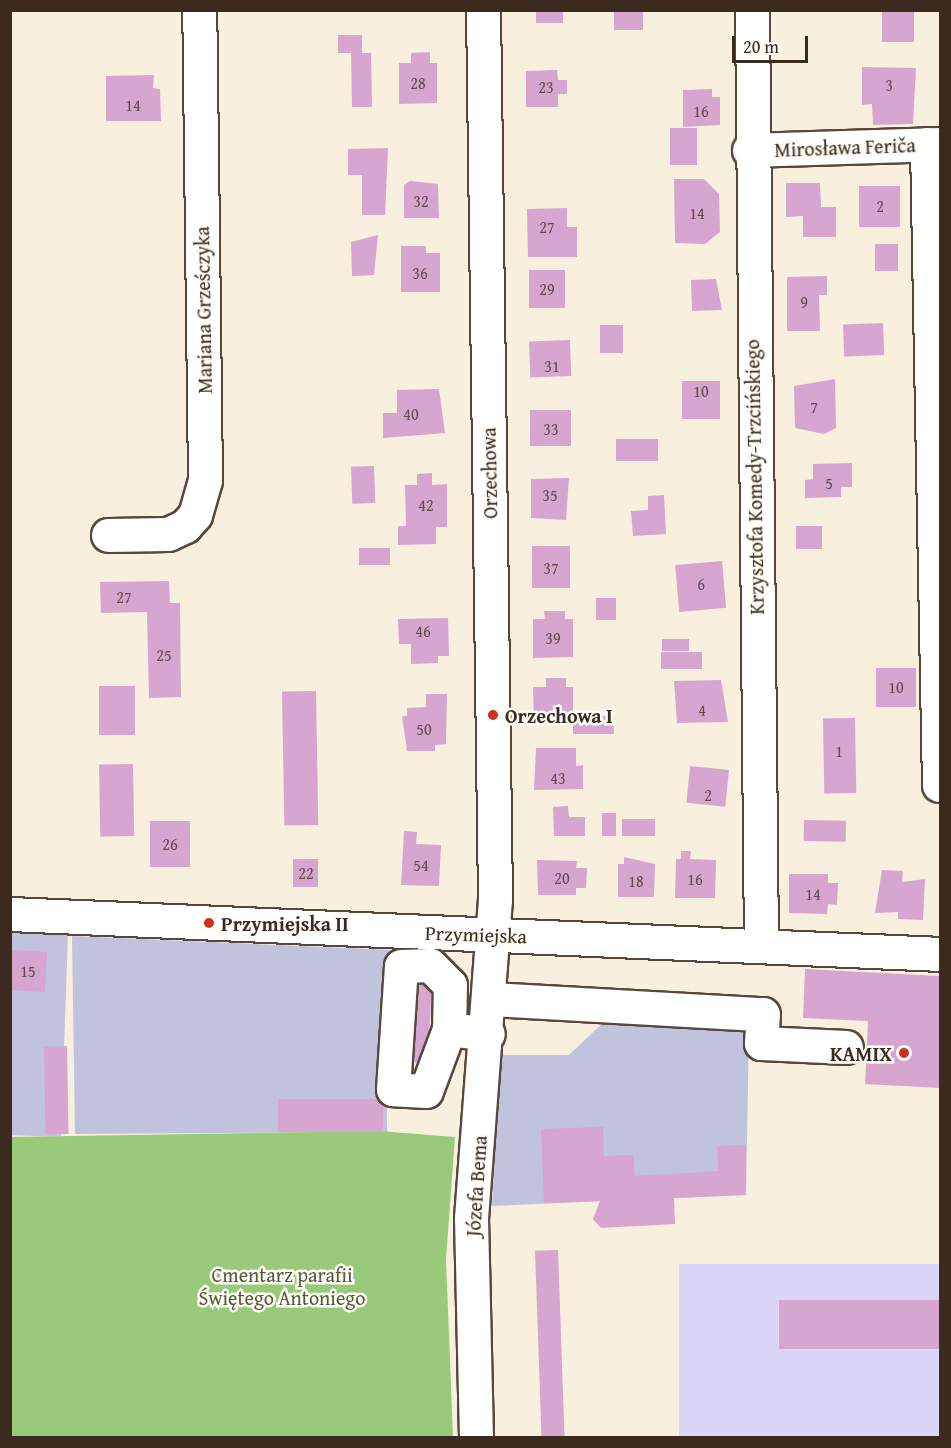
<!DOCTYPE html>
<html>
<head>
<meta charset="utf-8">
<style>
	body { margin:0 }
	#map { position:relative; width:951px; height:1448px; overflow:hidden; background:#f8efdf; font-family:"Gentium Book Plus",serif }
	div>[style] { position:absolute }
	.built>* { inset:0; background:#dbd6f7; transform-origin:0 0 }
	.industrial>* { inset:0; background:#c1c2dd; transform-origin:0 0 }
	.green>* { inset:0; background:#98ca79 }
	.building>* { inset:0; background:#d6a6d1; transform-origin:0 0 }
	.roads { filter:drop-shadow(2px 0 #57483b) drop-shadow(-2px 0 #57483b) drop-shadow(0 2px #57483b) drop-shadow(0 -2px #57483b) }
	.minor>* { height:33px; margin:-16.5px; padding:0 16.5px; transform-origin:16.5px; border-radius:16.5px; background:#fff }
	.dots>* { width:16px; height:16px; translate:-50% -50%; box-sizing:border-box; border:3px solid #fdfcf7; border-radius:50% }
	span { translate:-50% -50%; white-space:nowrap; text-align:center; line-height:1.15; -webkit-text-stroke:5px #fdfcf7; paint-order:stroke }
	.number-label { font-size:16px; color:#62494b }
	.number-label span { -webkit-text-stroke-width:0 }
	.street-label { font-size:20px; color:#3b2a1e }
	.poi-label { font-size:20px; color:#3b2a1e; font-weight:700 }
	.left { translate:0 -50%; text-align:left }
	.right { translate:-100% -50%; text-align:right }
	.park-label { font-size:20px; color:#575a39 }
	.frame { position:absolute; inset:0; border:12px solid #3b2a1e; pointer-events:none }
	.scale { position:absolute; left:732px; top:36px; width:76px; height:27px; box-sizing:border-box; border:3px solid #3b2a1e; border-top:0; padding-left:8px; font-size:18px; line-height:21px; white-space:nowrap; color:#3b2a1e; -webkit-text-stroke:4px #fdfcf7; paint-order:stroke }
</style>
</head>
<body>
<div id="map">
	<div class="built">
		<div style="left:940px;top:1264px;width:173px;height:261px;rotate:90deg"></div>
	</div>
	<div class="industrial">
		<div style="left:11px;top:933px;width:57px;height:202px;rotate:2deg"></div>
		<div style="clip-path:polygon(72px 936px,391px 950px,386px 977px,387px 1132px,75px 1134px)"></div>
		<div style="clip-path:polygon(608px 1018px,749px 1028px,746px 1195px,492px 1206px,500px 1055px,569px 1055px)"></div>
	</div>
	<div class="green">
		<div style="clip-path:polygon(379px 1131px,455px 1137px,446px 1259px,453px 1437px,11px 1437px,10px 1137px)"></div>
	</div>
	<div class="building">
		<div style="left:536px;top:10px;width:27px;height:13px"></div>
		<div style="left:614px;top:10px;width:29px;height:20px"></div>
		<div style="left:882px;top:10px;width:32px;height:32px"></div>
		<div style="clip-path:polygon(338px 35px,362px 35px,362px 53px,371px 53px,372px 107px,352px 107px,351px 53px,338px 53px)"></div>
		<div style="clip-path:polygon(430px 52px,430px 63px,437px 63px,437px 103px,399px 104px,399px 63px,411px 63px,411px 53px)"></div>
		<div style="clip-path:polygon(862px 67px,916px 68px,913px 124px,873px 125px,872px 104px,862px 105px)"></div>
		<div style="clip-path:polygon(557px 70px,558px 80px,567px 80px,567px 94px,558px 94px,558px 107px,526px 107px,526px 71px)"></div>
		<div style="clip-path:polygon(154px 75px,153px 88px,160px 89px,161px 121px,106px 121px,106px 76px)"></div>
		<div style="clip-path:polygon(712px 89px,712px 97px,720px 97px,720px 125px,683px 127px,683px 90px)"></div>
		<div style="left:670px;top:128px;width:27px;height:37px"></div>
		<div style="clip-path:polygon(388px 148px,385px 215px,362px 215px,362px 175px,348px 175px,348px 149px)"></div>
		<div style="clip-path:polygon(674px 179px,704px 179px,719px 194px,720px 232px,705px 244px,675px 243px)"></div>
		<div style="clip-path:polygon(410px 181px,438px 184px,439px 218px,404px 218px,404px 185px)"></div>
		<div style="clip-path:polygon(786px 183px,820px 183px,821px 207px,836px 207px,836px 237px,803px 237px,803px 216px,786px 217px)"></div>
		<div style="left:859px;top:186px;width:41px;height:41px"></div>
		<div style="clip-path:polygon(567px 208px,567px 227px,577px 227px,577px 257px,528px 257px,527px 209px)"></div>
		<div style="clip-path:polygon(378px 235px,374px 275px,352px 276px,351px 242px)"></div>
		<div style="left:875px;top:244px;width:23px;height:27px"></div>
		<div style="clip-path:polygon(401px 246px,426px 246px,426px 253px,440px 253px,440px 292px,401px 292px)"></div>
		<div style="left:529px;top:270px;width:36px;height:38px"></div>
		<div style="clip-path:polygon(827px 276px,827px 295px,819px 295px,820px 331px,787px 331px,787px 277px)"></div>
		<div style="clip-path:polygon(716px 279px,722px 310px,692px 311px,691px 280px)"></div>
		<div style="left:883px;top:323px;width:32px;height:40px;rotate:88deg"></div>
		<div style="left:600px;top:325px;width:23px;height:28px"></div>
		<div style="left:570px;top:340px;width:36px;height:41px;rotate:88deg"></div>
		<div style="clip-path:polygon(835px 379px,836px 428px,824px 434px,795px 428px,794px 386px)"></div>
		<div style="left:682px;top:381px;width:38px;height:38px"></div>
		<div style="clip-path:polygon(439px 389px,445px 433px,383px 438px,383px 413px,397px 413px,397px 390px)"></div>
		<div style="left:571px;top:410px;width:36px;height:41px;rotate:90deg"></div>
		<div style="left:658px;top:439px;width:22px;height:42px;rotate:90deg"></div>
		<div style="clip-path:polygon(852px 463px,852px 487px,841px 487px,841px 497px,805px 498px,805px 480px,813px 479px,813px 464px)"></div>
		<div style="left:374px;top:466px;width:37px;height:23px;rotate:88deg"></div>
		<div style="clip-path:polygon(432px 473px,432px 485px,447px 484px,447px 527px,436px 527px,436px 544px,398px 545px,398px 526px,406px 526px,405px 485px,417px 485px,417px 474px)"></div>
		<div style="clip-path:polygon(569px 478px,566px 520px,531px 518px,531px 479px)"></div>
		<div style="clip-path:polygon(664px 495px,666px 534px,633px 536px,631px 511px,648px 510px,648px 496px)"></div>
		<div style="left:822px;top:526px;width:23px;height:26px;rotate:90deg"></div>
		<div style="left:570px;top:546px;width:42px;height:38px;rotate:90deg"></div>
		<div style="left:390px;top:548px;width:17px;height:31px;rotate:90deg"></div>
		<div style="left:722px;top:561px;width:47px;height:47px;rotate:85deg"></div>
		<div style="clip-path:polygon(169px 581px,170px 603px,180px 603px,181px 697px,149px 698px,147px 612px,101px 613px,100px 582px)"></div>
		<div style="left:596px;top:598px;width:20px;height:22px"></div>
		<div style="clip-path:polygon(544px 611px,565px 611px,565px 619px,573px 619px,573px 657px,533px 658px,533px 619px,545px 619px)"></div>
		<div style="clip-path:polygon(448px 618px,449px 656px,438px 656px,438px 663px,411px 664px,411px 644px,399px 644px,398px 619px)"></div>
		<div style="left:689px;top:639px;width:12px;height:27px;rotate:90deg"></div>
		<div style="left:702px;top:652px;width:17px;height:41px;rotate:90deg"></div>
		<div style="left:876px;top:668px;width:40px;height:39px"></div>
		<div style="clip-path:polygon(546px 678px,566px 678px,566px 687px,573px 687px,573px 717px,613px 716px,614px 734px,573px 734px,573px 723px,534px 724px,533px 687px,546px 687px)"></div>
		<div style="clip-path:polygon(721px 680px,728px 722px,677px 723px,674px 681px)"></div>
		<div style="left:99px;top:686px;width:36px;height:49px"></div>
		<div style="left:316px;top:691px;width:134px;height:34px;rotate:89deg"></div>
		<div style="clip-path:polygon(426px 694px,447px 694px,446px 744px,435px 745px,435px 751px,407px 751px,402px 716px,407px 716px,407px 708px,426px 707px)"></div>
		<div style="left:855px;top:718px;width:75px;height:32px;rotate:89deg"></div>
		<div style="clip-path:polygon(536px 748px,576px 748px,576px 766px,583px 765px,583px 789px,534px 790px)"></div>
		<div style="left:133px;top:764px;width:72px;height:34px;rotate:89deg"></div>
		<div style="left:729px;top:770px;width:37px;height:39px;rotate:96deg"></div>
		<div style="clip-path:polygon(568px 806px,569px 817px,585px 817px,585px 836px,554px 836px,553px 807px)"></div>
		<div style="left:602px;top:813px;width:14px;height:23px"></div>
		<div style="left:622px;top:819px;width:33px;height:17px"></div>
		<div style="left:804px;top:820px;width:42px;height:21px;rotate:1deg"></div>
		<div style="left:190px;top:821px;width:46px;height:40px;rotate:90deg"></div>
		<div style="clip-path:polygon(404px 831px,417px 832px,416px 844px,441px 845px,439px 886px,401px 885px)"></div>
		<div style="clip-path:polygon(681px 851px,691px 851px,690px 859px,716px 860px,715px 898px,675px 898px,676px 859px,681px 859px)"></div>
		<div style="clip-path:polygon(624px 857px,655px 864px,654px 897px,618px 897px,618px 864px,624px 864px)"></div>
		<div style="left:293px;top:859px;width:25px;height:28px"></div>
		<div style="clip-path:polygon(537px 860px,577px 861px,576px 868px,587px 868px,586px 888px,576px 888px,576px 895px,538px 895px)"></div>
		<div style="clip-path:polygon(882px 870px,903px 871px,902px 882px,925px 879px,923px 920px,898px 919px,898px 912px,875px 913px)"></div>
		<div style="clip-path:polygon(789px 874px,828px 874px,828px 883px,838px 883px,837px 905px,828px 904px,827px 914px,789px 913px)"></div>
		<div style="left:10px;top:950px;width:37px;height:40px;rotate:3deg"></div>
		<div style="clip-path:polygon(805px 969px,940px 976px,940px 1088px,865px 1084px,868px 1021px,803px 1018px)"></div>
		<div style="left:410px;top:982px;width:22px;height:80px;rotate:3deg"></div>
		<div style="left:67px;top:1046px;width:88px;height:23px;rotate:89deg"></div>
		<div style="left:278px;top:1099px;width:105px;height:33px"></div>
		<div style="clip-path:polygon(603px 1127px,604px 1156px,633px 1155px,635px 1176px,718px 1171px,717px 1146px,746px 1145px,746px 1195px,674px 1198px,675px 1224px,601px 1228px,593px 1219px,600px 1201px,544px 1203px,541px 1129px)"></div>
		<div style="left:558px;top:1250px;width:188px;height:23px;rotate:88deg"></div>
		<div style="left:940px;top:1300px;width:49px;height:161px;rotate:90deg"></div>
	</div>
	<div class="roads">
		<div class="minor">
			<div style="left:752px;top:10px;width:933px;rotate:89.45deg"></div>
			<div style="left:927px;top:144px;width:641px;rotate:88.93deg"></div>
			<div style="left:749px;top:150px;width:191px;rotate:-1.8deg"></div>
			<div style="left:108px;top:535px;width:60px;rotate:-1deg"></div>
			<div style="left:168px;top:534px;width:19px;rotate:-25deg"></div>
			<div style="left:185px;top:526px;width:15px;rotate:-48deg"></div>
			<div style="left:195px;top:515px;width:36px;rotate:-74deg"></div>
			<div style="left:205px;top:480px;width:470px;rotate:-90.7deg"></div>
			<div style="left:10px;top:914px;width:931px;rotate:2.46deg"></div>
			<div style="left:491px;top:999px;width:272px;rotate:3.2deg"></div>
			<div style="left:763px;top:1014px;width:29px;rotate:94deg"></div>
			<div style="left:761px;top:1043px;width:85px;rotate:2.7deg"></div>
			<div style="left:449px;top:1029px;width:66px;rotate:110.4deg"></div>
			<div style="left:426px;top:1091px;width:33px;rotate:-177deg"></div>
			<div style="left:393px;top:1089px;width:123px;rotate:-86.3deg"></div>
			<div style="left:401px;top:966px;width:29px;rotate:-2deg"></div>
			<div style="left:430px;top:965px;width:28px;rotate:45deg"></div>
			<div style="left:450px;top:985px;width:44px;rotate:91.3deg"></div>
			<div style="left:449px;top:1029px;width:39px;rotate:7deg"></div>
			<div style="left:476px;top:1438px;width:220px;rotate:-91.3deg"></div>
			<div style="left:471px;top:1218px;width:319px;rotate:-85.7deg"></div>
			<div style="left:495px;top:900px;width:890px;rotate:-90.77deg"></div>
		</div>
	</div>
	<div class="dots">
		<div style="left:493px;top:715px;background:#c8321e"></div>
		<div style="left:209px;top:923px;background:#c8321e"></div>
		<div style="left:904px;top:1053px;background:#c8321e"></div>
	</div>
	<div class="number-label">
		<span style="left:418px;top:83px">28</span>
		<span style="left:889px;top:85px">3</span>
		<span style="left:546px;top:87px">23</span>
		<span style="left:133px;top:105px">14</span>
		<span style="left:701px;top:111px">16</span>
		<span style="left:421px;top:201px">32</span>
		<span style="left:880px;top:206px">2</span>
		<span style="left:697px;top:213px">14</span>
		<span style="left:547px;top:227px">27</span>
		<span style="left:420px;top:273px">36</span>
		<span style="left:547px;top:289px">29</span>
		<span style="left:804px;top:302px">9</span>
		<span style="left:552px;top:366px">31</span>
		<span style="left:701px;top:391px">10</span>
		<span style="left:814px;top:407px">7</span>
		<span style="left:411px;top:414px">40</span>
		<span style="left:551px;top:429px">33</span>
		<span style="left:829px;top:483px">5</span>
		<span style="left:550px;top:495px">35</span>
		<span style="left:426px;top:505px">42</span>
		<span style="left:551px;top:568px">37</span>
		<span style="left:701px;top:584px">6</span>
		<span style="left:124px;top:597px">27</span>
		<span style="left:423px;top:631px">46</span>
		<span style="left:553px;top:638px">39</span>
		<span style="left:164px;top:655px">25</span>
		<span style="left:896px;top:687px">10</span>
		<span style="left:702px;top:710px">4</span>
		<span style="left:424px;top:729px">50</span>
		<span style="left:839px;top:751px">1</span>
		<span style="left:558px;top:778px">43</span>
		<span style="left:708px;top:795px">2</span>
		<span style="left:170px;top:844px">26</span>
		<span style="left:421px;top:865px">54</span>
		<span style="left:306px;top:873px">22</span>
		<span style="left:562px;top:878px">20</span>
		<span style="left:695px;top:879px">16</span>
		<span style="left:636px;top:881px">18</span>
		<span style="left:813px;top:894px">14</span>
		<span style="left:28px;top:971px">15</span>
	</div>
	<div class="street-label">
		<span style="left:845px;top:147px;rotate:-2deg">Mirosława Feriča</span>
		<span style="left:203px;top:310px;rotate:-91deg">Mariana Grześczyka</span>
		<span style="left:489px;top:473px;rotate:-91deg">Orzechowa</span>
		<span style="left:754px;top:477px;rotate:-91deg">Krzysztofa Komedy-Trzcińskiego</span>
		<span style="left:476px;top:934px;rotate:2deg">Przymiejska</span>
		<span style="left:476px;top:1186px;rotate:-86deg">Józefa Bema</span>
	</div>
	<div class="poi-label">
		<span class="left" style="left:505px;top:715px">Orzechowa I</span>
		<span class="left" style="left:221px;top:923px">Przymiejska II</span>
		<span class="right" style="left:892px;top:1053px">KAMIX</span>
	</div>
	<div class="park-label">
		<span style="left:282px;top:1286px">Cmentarz parafii<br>Świętego Antoniego</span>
	</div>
	<div class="frame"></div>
	<div class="scale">20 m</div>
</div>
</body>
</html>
